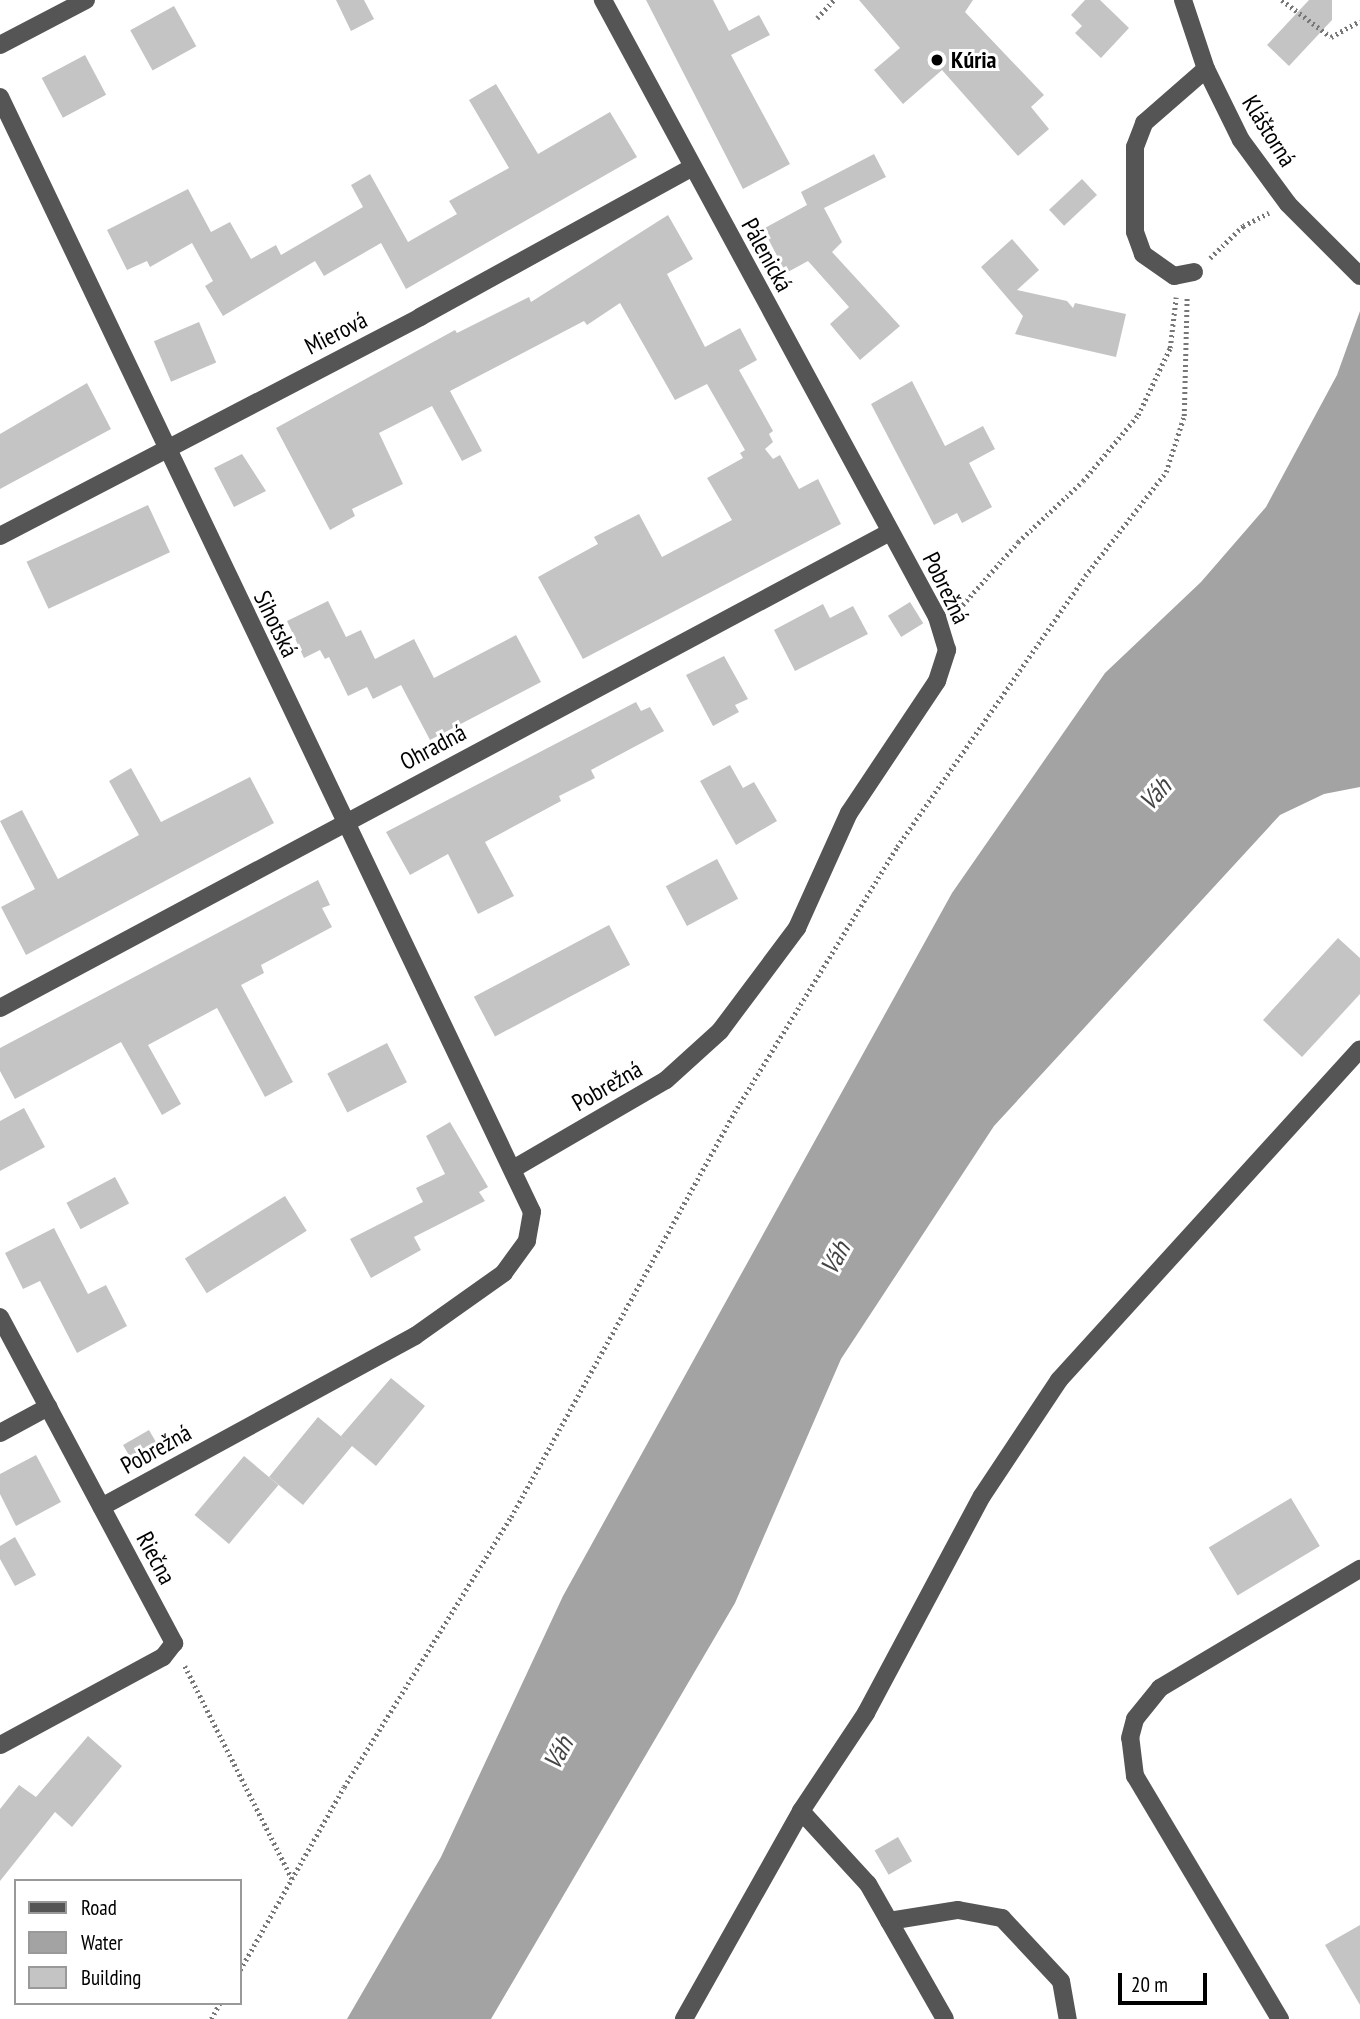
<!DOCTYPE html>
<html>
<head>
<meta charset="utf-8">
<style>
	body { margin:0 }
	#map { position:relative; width:1360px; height:2019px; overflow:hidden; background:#fff; font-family:"PT Sans Narrow",sans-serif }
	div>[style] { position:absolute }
	.water>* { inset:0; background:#a3a3a3 }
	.building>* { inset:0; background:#c4c4c4; transform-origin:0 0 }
	.path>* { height:4.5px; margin-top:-2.25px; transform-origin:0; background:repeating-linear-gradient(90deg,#777 0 2px,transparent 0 5.5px) }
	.minor>* { height:18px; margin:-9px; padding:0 9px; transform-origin:9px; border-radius:9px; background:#555 }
	.dots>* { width:19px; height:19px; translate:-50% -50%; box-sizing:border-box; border:4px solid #fff; border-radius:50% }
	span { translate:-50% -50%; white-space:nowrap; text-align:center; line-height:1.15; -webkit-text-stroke:6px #fff; paint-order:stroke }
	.poi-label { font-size:24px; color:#000; font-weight:700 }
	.left { translate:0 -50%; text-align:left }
	.street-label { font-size:24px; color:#000 }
	.water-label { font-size:26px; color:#444; font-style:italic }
	.legend { position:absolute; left:14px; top:1879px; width:228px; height:126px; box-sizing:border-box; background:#fff; border:2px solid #999; margin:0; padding:9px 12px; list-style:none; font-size:21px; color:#000 }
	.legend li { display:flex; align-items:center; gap:14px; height:35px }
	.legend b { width:35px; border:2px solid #999 }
	.scale { position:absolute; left:1118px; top:1973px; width:89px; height:32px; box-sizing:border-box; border:4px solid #000; border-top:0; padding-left:9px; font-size:21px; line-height:24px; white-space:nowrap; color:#000; -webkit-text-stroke:5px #fff; paint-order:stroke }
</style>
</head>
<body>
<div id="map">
	<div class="water">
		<div style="clip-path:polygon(1360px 311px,1360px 787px,1324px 794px,1280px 815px,994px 1126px,841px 1359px,735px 1603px,491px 2019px,347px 2019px,441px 1857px,563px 1596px,952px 893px,1105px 673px,1201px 582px,1266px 507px,1337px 375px)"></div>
	</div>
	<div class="building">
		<div style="clip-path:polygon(336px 0,364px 0,374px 19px,351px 31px)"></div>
		<div style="clip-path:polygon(646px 0,713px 0,729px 31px,759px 15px,770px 35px,731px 55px,790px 164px,743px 189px)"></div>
		<div style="clip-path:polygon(859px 0,973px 0,965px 12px,1044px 95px,1031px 107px,1049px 129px,1018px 156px,942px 70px,903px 104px,874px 70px,900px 48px)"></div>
		<div style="clip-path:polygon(1085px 0,1100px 0,1129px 28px,1101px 58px,1075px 33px,1082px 26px,1071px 15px)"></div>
		<div style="clip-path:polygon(1309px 0,1332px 0,1332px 20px,1289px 66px,1267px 45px)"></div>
		<div style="left:174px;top:6px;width:46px;height:50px;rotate:61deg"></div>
		<div style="left:85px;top:55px;width:45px;height:49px;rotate:62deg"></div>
		<div style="clip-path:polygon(496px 84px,538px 154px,610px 112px,637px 157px,406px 289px,381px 243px,324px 276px,315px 261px,223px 316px,205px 286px,213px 281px,192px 243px,150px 267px,147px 261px,127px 270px,107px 230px,188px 189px,211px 232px,230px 222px,251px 259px,276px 245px,281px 255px,363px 207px,351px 185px,370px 174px,408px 242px,457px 214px,449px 201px,509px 168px,469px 100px)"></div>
		<div style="clip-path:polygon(874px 154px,886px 177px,824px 208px,842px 242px,832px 252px,900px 326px,860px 360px,830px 324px,849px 307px,808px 261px,786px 273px,763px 229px,807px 205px,801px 192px)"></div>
		<div style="left:1082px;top:179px;width:22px;height:45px;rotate:47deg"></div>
		<div style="clip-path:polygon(668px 215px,693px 259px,667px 274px,705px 347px,740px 328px,757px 360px,739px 370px,773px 431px,769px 434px,773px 442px,765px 449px,773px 459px,780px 455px,799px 489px,818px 479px,841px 524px,583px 659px,538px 577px,598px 544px,594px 537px,639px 514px,662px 557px,732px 520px,707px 478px,743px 458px,740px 453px,745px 450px,707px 384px,675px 400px,620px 303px,587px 325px,584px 321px,450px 391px,482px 451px,462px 461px,432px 406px,379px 433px,403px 484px,352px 509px,355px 516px,330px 530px,276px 428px,455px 330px,457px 333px,529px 297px,531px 302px)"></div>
		<div style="clip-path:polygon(1012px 239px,1039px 270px,1017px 290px,1067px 301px,1073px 308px,1075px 303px,1126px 314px,1116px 357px,1015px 334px,1023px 316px,981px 267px)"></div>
		<div style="left:199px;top:322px;width:44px;height:49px;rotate:67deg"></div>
		<div style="clip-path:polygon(912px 381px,945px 446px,983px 426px,995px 449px,969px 463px,992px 507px,962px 523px,957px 513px,934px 525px,871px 404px)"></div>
		<div style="clip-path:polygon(87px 383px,111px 429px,0 489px,0 434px)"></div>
		<div style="clip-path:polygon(242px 454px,266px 491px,234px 507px,214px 468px)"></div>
		<div style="left:148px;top:505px;width:52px;height:134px;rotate:65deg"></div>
		<div style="clip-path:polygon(328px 601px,346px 637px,361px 630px,375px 659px,414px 639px,434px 678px,516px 635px,541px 682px,430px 740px,401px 685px,373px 699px,367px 687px,348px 696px,329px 657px,325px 659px,320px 650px,304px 658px,287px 621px)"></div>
		<div style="left:910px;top:602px;width:25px;height:26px;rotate:58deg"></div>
		<div style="clip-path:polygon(823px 604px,830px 618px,853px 606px,868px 634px,795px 671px,774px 630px)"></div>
		<div style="clip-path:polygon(724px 656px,748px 699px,735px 705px,739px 712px,713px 726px,686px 675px)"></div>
		<div style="clip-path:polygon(636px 702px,641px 711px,650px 707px,664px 731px,591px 770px,595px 778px,559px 796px,561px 801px,485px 842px,514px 896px,478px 914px,448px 854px,410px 875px,386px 832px)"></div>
		<div style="clip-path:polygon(730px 765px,743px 788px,754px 782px,777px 821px,736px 845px,700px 781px)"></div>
		<div style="clip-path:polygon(131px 768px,161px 822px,250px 777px,274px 823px,26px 955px,1px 907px,35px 889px,0 821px,22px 810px,58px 879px,139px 835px,109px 781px)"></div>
		<div style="left:717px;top:859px;width:45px;height:58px;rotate:62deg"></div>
		<div style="clip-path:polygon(318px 880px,330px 905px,322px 908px,332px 927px,261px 965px,264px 973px,241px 985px,293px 1082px,265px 1097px,217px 1008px,148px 1045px,181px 1104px,162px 1115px,121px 1042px,15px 1099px,0 1071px,0 1048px)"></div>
		<div style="left:609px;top:925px;width:45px;height:153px;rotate:62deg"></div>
		<div style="clip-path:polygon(1338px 938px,1360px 958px,1360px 994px,1302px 1057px,1263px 1020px)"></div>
		<div style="left:387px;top:1043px;width:44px;height:67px;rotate:63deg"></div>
		<div style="clip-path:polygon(24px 1108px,45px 1147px,0 1171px,0 1121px)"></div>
		<div style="clip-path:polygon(450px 1122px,488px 1187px,479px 1192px,485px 1201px,414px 1237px,421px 1250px,371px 1278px,350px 1239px,423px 1202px,416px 1188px,445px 1174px,426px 1136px)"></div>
		<div style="left:115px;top:1177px;width:30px;height:55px;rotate:62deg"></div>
		<div style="left:285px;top:1196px;width:41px;height:118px;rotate:58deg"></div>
		<div style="clip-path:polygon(54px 1228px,88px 1294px,106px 1285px,127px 1326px,77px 1353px,40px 1281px,23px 1289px,5px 1253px)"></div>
		<div style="clip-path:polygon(391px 1378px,425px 1406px,376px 1466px,352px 1446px,303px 1505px,269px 1477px,318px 1417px,348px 1442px,341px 1436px)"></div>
		<div style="left:149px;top:1430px;width:24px;height:30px;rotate:60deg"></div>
		<div style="clip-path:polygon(36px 1455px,61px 1502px,16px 1526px,0 1494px,0 1474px)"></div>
		<div style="left:244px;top:1456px;width:45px;height:77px;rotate:40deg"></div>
		<div style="left:1291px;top:1498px;width:56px;height:96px;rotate:59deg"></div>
		<div style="clip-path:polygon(15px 1537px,36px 1575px,15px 1586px,0 1559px,0 1546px)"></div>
		<div style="clip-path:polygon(88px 1736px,122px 1766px,72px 1827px,55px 1812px,0 1881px,0 1809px,19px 1785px,36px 1797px)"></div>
		<div style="left:898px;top:1837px;width:28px;height:27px;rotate:60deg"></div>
		<div style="clip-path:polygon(1360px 1925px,1360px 2005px,1325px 1945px)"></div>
	</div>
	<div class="path">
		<div style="left:1282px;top:0;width:61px;rotate:37.1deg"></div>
		<div style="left:1331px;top:37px;width:33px;rotate:-29deg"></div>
		<div style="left:817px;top:18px;width:25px;rotate:-47deg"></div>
		<div style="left:1210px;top:258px;width:46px;rotate:-44.1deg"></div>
		<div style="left:1243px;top:226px;width:29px;rotate:-27deg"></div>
		<div style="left:959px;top:609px;width:89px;rotate:-48.6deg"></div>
		<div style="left:1018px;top:542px;width:89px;rotate:-43.2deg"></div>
		<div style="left:1083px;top:481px;width:86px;rotate:-50.2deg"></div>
		<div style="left:1138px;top:415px;width:74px;rotate:-64.5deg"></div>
		<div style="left:1170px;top:348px;width:51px;rotate:-83.3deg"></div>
		<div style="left:185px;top:1666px;width:238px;rotate:63.3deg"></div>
		<div style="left:240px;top:1970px;width:210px;rotate:-60.4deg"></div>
		<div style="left:344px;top:1787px;width:317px;rotate:-58.3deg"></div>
		<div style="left:511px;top:1517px;width:467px;rotate:-61.1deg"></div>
		<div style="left:737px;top:1108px;width:306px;rotate:-58.5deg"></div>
		<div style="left:897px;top:847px;width:330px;rotate:-55.2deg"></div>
		<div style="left:1085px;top:576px;width:132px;rotate:-52.1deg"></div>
		<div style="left:1166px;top:472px;width:59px;rotate:-72.2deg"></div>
		<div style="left:1184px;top:416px;width:119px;rotate:-88.6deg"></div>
		<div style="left:211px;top:2019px;width:18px;rotate:-61deg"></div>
	</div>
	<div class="minor">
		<div style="left:1183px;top:0;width:73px;rotate:71.6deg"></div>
		<div style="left:1206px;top:69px;width:79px;rotate:63.8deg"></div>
		<div style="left:1241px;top:140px;width:79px;rotate:53.7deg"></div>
		<div style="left:1288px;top:204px;width:102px;rotate:45deg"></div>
		<div style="left:0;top:45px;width:97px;rotate:-27.6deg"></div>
		<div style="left:0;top:97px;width:1235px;rotate:64.49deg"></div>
		<div style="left:532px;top:1212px;width:29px;rotate:100deg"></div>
		<div style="left:527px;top:1241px;width:39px;rotate:126deg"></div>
		<div style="left:504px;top:1273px;width:109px;rotate:144.7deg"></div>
		<div style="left:415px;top:1336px;width:357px;rotate:151.4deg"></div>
		<div style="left:1194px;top:272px;width:20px;rotate:169deg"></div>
		<div style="left:1174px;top:276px;width:38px;rotate:-145deg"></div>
		<div style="left:1143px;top:254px;width:23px;rotate:-110deg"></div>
		<div style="left:1135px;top:232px;width:85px;rotate:-90deg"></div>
		<div style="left:1135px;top:147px;width:26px;rotate:-69deg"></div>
		<div style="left:1144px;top:123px;width:82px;rotate:-41.1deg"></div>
		<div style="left:0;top:536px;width:474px;rotate:-27.5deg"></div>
		<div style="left:420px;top:317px;width:309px;rotate:-28.8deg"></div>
		<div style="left:0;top:1008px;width:1009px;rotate:-28.14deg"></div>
		<div style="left:513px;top:1169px;width:177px;rotate:-30.2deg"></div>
		<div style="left:666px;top:1080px;width:73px;rotate:-42.2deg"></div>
		<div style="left:720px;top:1031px;width:129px;rotate:-53.2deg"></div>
		<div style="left:797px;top:928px;width:126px;rotate:-65.7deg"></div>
		<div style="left:849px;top:813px;width:159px;rotate:-56.3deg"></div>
		<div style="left:937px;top:681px;width:33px;rotate:-72deg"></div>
		<div style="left:947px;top:650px;width:34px;rotate:-107deg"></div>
		<div style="left:937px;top:617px;width:702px;rotate:-118.43deg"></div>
		<div style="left:0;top:1317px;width:370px;rotate:61.9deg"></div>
		<div style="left:174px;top:1643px;width:18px;rotate:128deg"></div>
		<div style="left:163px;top:1657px;width:185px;rotate:151.6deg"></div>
		<div style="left:0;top:1433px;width:55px;rotate:-28.4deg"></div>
		<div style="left:801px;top:1811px;width:99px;rotate:47.5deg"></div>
		<div style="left:868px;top:1884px;width:155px;rotate:60.3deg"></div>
		<div style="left:889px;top:1921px;width:70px;rotate:-9.1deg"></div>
		<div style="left:958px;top:1910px;width:45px;rotate:10.3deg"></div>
		<div style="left:1002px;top:1918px;width:86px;rotate:46.9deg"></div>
		<div style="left:1061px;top:1981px;width:39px;rotate:80deg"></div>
		<div style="left:684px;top:2019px;width:239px;rotate:-60.6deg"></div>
		<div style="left:801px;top:1811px;width:118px;rotate:-56.4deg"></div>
		<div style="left:866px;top:1713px;width:246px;rotate:-61.9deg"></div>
		<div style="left:982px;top:1496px;width:139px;rotate:-56.4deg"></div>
		<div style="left:1059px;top:1380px;width:447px;rotate:-47.7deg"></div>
		<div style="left:1280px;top:2019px;width:283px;rotate:-120.8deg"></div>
		<div style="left:1135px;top:1776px;width:38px;rotate:-97deg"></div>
		<div style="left:1130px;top:1738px;width:20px;rotate:-75deg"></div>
		<div style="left:1135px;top:1719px;width:40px;rotate:-51deg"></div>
		<div style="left:1160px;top:1688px;width:233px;rotate:-30.8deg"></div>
	</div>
	<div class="dots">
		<div style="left:937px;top:60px;background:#000"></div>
	</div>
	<div class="poi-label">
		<span class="left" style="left:951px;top:60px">Kúria</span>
	</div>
	<div class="street-label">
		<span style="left:1269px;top:131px;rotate:58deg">Kláštorná</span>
		<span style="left:767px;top:255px;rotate:61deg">Pálenická</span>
		<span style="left:336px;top:333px;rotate:-27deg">Mierová</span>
		<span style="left:946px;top:588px;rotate:64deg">Pobrežná</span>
		<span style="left:276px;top:624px;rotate:64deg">Sihotská</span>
		<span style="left:433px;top:747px;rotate:-28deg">Ohradná</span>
		<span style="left:607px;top:1086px;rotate:-30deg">Pobrežná</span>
		<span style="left:156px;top:1449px;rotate:-29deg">Pobrežná</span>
		<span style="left:156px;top:1558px;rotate:62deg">Riečna</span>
	</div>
	<div class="water-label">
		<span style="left:1155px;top:794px;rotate:-48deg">Váh</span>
		<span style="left:835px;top:1258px;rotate:-61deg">Váh</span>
		<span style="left:558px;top:1753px;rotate:-61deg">Váh</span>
	</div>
	<ul class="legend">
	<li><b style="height:9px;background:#555"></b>Road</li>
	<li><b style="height:19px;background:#a3a3a3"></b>Water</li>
	<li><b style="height:19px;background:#c4c4c4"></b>Building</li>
	</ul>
	<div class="scale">20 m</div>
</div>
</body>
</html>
